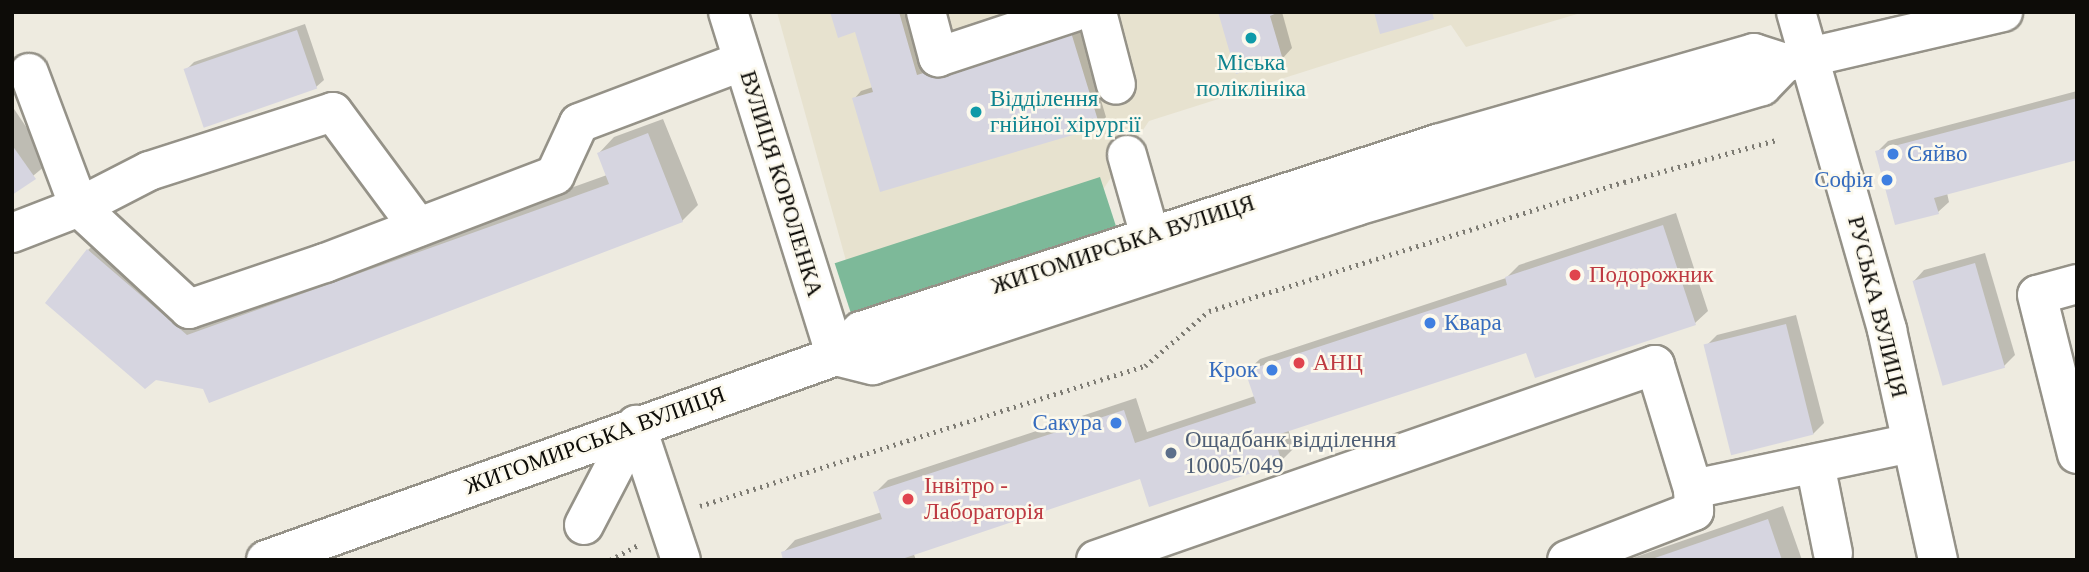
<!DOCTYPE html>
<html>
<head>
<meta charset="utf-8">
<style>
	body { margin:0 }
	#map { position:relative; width:2089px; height:572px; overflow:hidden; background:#eeebe0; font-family:"Times New Roman",serif }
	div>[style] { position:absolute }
	.built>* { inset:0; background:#e7e2cf }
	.forest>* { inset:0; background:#7db999; transform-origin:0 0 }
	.shadow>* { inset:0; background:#0003 }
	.building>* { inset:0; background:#d6d5e0; transform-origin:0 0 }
	.path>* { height:4.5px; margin-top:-2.25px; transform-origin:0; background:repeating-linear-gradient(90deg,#7e7c74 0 2px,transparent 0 7px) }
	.roads { filter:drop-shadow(2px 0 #959288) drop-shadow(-2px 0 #959288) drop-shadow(0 2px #959288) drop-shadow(0 -2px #959288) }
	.minor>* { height:38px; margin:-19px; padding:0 19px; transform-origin:19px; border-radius:19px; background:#fff }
	.major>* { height:38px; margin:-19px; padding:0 19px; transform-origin:19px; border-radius:19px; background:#fff }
	.dots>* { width:19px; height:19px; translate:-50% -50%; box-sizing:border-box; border:4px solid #fcf9ed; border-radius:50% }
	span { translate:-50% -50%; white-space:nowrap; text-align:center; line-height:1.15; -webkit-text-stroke:5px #fcf9ed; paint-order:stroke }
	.culture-label { font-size:23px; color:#0d838f }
	.left { translate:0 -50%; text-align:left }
	.shop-label { font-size:23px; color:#366cbe }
	.right { translate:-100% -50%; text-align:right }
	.street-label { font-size:23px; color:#0d0c08 }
	.health-label { font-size:23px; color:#be3a42 }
	.service-label { font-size:23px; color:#4e5e75 }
	.frame { position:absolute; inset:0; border:14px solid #0d0c08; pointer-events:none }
</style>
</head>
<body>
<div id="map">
	<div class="built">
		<div style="clip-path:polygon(777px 12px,1584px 12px,1466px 47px,1451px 25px,1149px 121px,1096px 200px,853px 286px)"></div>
	</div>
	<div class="forest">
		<div style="left:1100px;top:177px;width:59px;height:279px;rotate:72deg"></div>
	</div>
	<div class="shadow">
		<div style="clip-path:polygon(832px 12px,908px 12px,925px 68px,1078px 23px,1106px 117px,1099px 125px,854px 99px,861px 91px,873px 87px,856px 30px)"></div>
		<div style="clip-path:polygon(1220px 12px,1282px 12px,1292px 48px,1282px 59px)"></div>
		<div style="clip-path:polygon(305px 24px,324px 80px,316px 87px,186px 70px,194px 62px)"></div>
		<div style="clip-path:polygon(2077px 91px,2077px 159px,1947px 193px,1949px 202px,1938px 212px,1877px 152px,1888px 141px)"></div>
		<div style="clip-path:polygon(12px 106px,50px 162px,12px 193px)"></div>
		<div style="clip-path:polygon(663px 119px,698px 205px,682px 221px,204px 388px,88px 250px,104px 235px,203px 320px,607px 175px,599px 153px,614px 137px)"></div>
		<div style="clip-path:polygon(1676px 213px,1708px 311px,1695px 323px,1527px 351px,1288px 429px,1294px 448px,1281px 461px,1141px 477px,913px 552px,916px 560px,785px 560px,783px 553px,795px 540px,882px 512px,875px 493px,888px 480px,1136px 398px,1147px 432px,1255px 396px,1247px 371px,1260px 359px,1506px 278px,1519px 265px)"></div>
		<div style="clip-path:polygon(1985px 253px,2015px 355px,2004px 366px,1914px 281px,1924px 270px)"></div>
		<div style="clip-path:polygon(1796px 315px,1824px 423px,1813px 434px,1706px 346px,1717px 335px)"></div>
		<div style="clip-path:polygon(1783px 506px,1802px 560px,1627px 560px)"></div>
	</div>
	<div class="building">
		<div style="clip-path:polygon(830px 12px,899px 12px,917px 75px,1070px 29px,1100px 127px,880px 192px,852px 98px,873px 92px,855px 32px,838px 38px)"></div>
		<div style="clip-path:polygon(1218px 12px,1279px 12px,1270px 16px,1283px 60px,1236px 74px)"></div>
		<div style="clip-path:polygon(1374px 12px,1432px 12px,1434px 19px,1380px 34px)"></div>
		<div style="left:297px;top:30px;width:62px;height:120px;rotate:71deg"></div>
		<div style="clip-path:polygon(2077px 98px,2077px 160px,1934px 198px,1939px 214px,1895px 225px,1875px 151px)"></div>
		<div style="clip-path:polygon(648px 133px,683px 222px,209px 403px,203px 389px,156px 380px,145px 389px,45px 303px,87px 249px,187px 335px,609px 184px,597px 153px)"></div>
		<div style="clip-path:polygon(12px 145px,36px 179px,12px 195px)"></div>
		<div style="clip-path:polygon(1663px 225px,1696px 325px,1535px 378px,1526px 353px,1274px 436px,1282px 463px,1149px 507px,1140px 479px,899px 560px,783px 560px,781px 552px,882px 519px,873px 492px,1124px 410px,1135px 443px,1256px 403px,1245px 371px,1507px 285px,1505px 277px)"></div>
		<div style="left:1975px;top:263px;width:109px;height:65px;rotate:74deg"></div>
		<div style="left:1786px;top:324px;width:114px;height:85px;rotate:76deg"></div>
		<div style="clip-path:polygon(1768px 519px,1782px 560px,1652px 560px,1652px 559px)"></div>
	</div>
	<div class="path">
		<div style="left:700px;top:506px;width:467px;rotate:-17.5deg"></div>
		<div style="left:1145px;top:366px;width:84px;rotate:-40.7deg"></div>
		<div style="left:1209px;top:311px;width:435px;rotate:-17.3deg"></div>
		<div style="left:1624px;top:182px;width:159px;rotate:-15.4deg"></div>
		<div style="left:610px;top:560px;width:34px;rotate:-28deg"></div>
	</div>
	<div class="roads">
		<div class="minor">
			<div style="left:926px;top:12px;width:47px;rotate:75.1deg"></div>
			<div style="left:938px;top:57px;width:143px;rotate:-18.3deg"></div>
			<div style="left:1097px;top:12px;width:75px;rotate:75.4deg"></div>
			<div style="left:1796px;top:12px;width:331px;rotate:74deg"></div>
			<div style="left:1887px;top:330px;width:236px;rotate:77.5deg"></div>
			<div style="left:29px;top:73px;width:143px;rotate:69.5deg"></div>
			<div style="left:79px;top:207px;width:150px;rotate:42.8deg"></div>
			<div style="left:189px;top:309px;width:144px;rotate:-18.7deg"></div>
			<div style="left:325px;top:263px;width:246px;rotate:-20.9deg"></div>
			<div style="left:555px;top:175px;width:57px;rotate:-65.2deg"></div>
			<div style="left:579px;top:123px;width:175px;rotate:-20.7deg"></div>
			<div style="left:1127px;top:155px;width:84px;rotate:74.1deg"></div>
			<div style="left:12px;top:233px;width:72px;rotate:-21.2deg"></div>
			<div style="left:79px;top:207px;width:79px;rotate:-27.2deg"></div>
			<div style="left:149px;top:171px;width:193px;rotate:-17.8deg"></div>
			<div style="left:333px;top:112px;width:143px;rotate:53.5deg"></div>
			<div style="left:2077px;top:284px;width:41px;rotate:164.6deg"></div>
			<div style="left:2037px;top:295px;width:164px;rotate:75.9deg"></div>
			<div style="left:636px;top:425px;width:142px;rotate:71.6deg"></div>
			<div style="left:1815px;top:464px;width:91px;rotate:78.6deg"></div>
			<div style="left:1693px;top:489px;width:223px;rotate:-11.9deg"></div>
			<div style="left:584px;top:525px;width:113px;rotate:-62.5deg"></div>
			<div style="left:1096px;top:560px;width:592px;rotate:-19.23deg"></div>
			<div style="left:1655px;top:365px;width:130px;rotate:73deg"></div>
			<div style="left:1693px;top:489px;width:22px;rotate:87deg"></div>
			<div style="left:1694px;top:511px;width:136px;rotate:158.9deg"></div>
		</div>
		<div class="major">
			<div style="left:728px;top:12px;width:361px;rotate:72.6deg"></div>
			<div style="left:836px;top:356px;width:38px;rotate:14deg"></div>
			<div style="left:873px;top:365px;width:509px;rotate:-18.19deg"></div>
			<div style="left:1357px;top:206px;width:422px;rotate:-16.5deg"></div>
			<div style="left:1762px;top:86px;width:32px;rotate:-46deg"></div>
			<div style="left:266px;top:560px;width:605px;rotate:-19.69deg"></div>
			<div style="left:836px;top:356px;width:35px;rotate:-45deg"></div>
			<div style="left:861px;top:331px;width:606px;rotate:-17.99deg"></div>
			<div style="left:1437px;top:144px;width:330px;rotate:-16deg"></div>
			<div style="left:1754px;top:53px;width:32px;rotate:18deg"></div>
			<div style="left:1784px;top:63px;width:225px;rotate:-13.1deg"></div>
		</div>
	</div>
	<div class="dots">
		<div style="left:1251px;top:38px;background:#0f9aa8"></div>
		<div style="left:976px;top:112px;background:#0f9aa8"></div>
		<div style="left:1893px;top:154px;background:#3f7fe0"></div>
		<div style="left:1887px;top:180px;background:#3f7fe0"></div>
		<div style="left:1575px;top:275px;background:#e0444e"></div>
		<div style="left:1430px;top:323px;background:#3f7fe0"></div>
		<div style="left:1299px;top:363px;background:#e0444e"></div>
		<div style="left:1272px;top:370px;background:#3f7fe0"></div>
		<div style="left:1116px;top:423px;background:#3f7fe0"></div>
		<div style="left:1171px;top:453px;background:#5c6f8a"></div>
		<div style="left:908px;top:499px;background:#e0444e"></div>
	</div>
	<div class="culture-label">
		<span style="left:1251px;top:76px">Міська<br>поліклініка</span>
		<span class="left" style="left:990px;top:112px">Відділення<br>гнійної хірургії</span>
	</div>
	<div class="shop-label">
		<span class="left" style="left:1907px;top:154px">Сяйво</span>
		<span class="right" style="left:1873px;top:180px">Софія</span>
		<span class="left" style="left:1444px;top:323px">Квара</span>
		<span class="right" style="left:1258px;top:370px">Крок</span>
		<span class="right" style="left:1102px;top:423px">Сакура</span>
	</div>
	<div class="street-label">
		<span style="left:781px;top:184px;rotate:73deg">ВУЛИЦЯ КОРОЛЕНКА</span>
		<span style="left:1123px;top:245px;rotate:-18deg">ЖИТОМИРСЬКА ВУЛИЦЯ</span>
		<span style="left:1877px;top:307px;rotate:76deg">РУСЬКА ВУЛИЦЯ</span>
		<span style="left:595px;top:441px;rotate:-20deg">ЖИТОМИРСЬКА ВУЛИЦЯ</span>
	</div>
	<div class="health-label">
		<span class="left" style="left:1589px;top:275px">Подорожник</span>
		<span class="left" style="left:1313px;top:363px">АНЦ</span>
		<span class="left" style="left:924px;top:499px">Інвітро -<br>Лабораторія</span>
	</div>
	<div class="service-label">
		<span class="left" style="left:1185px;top:453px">Ощадбанк відділення<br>10005/049</span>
	</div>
	<div class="frame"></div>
</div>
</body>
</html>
